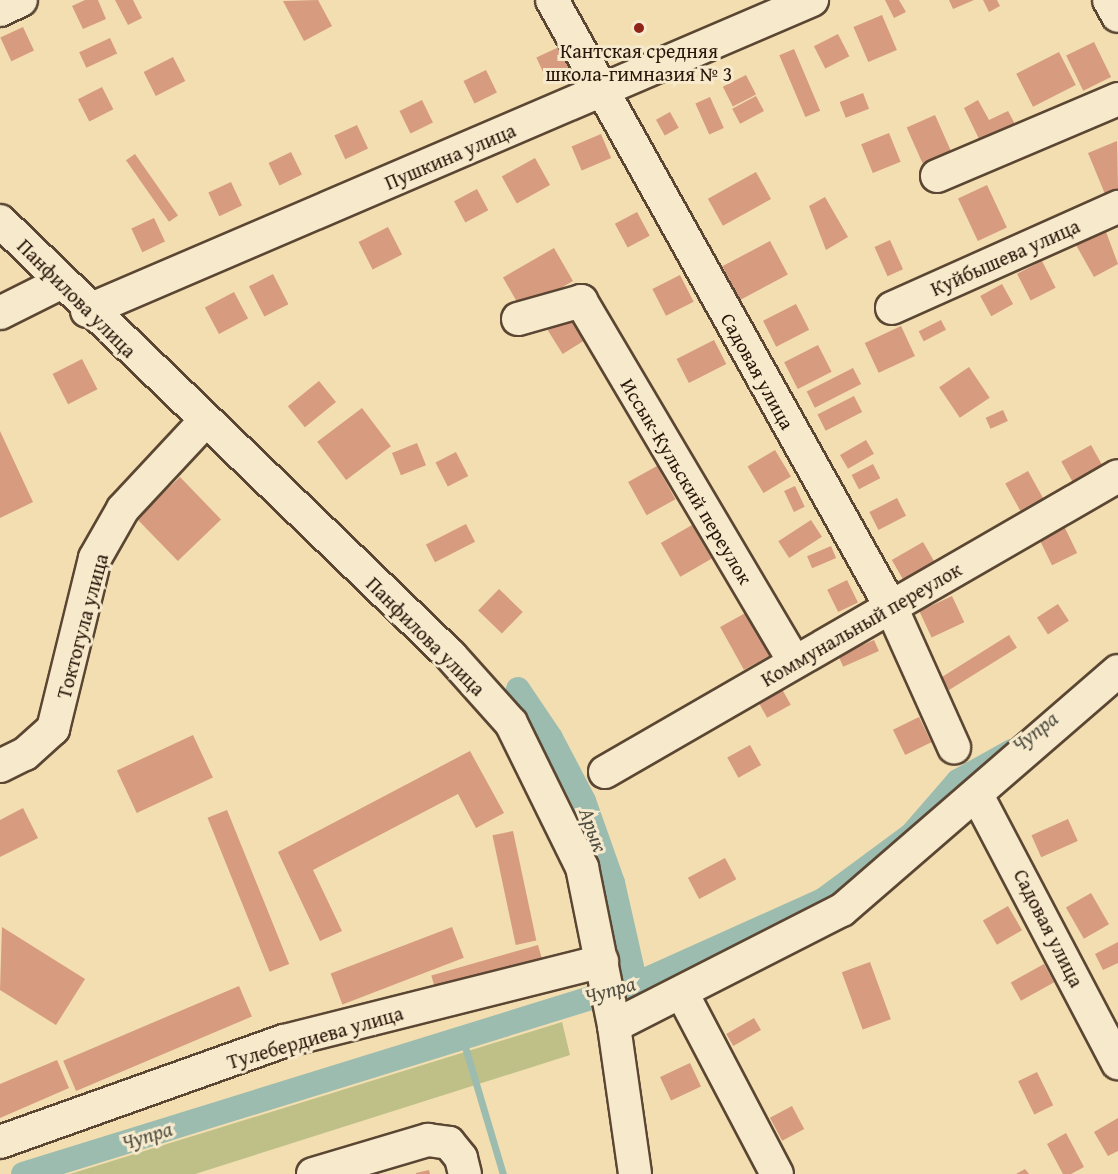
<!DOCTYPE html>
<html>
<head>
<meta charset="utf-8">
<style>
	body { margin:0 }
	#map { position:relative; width:1118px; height:1174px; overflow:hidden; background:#f2deb0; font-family:"Gentium Book Plus",serif }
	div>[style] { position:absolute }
	.green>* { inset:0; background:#bec088 }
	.stream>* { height:7px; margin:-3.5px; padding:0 3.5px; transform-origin:3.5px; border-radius:3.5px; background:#9bbcaf }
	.canal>* { height:24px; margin:-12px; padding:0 12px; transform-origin:12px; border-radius:12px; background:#9bbcaf }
	.building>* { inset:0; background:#d79b7f; transform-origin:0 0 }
	.roads { filter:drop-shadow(2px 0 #5b4633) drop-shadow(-2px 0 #5b4633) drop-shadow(0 2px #5b4633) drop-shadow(0 -2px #5b4633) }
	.minor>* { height:32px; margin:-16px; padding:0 16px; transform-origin:16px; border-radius:16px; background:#f7eacc }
	.dots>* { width:16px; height:16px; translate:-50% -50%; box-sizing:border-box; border:3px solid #f7eacc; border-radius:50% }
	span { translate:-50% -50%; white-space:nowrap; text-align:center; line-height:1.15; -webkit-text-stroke:6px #f7eacc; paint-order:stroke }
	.poi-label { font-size:20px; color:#291409 }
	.street-label { font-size:20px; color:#291409 }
	.water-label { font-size:21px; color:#514f43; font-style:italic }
</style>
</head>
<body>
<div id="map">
	<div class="green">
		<div style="clip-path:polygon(562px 1022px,570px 1055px,195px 1174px,70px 1174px)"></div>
	</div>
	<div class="stream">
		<div style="left:463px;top:1040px;width:140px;rotate:73.4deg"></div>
	</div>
	<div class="canal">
		<div style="left:518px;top:689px;width:59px;rotate:56deg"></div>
		<div style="left:551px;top:738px;width:71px;rotate:62.4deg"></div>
		<div style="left:584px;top:801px;width:87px;rotate:70.5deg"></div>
		<div style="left:613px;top:883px;width:104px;rotate:77.2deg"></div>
		<div style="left:23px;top:1174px;width:642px;rotate:-17.22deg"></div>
		<div style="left:636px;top:984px;width:205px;rotate:-24.2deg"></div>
		<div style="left:823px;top:900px;width:109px;rotate:-36.5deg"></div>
		<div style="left:911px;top:835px;width:72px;rotate:-49deg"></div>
		<div style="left:958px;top:781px;width:62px;rotate:-29.1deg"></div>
	</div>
	<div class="building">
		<div style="clip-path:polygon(85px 0,98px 0,106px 19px,83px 29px,72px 6px)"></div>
		<div style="clip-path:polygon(115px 0,133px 0,142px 18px,128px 25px)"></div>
		<div style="clip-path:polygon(318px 0,332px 26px,304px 41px,283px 1px)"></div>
		<div style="clip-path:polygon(885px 0,899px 0,906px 12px,894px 18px)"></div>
		<div style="clip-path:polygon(949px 0,974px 0,953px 9px)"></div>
		<div style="clip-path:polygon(983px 0,997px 0,1000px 6px,989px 12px)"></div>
		<div style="left:882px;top:15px;width:38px;height:31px;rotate:67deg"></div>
		<div style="left:23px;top:27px;width:26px;height:25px;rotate:65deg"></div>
		<div style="left:838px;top:34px;width:25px;height:27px;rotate:63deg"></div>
		<div style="left:110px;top:38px;width:17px;height:34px;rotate:65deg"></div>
		<div style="left:1094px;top:42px;width:39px;height:31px;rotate:64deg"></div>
		<div style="left:559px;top:47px;width:26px;height:25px;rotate:65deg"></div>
		<div style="left:794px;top:49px;width:67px;height:16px;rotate:67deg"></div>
		<div style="left:1059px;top:52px;width:37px;height:48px;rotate:63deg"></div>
		<div style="left:173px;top:57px;width:27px;height:33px;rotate:63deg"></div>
		<div style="left:486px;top:70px;width:25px;height:25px;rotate:64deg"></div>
		<div style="left:746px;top:75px;width:22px;height:26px;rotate:63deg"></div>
		<div style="left:102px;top:87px;width:25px;height:27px;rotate:63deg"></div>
		<div style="left:863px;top:93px;width:17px;height:25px;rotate:69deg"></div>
		<div style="left:756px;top:96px;width:17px;height:27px;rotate:62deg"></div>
		<div style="left:710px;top:97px;width:34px;height:16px;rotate:66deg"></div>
		<div style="left:422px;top:100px;width:25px;height:25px;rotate:64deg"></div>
		<div style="clip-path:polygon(978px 100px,989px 120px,1008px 111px,1016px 126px,981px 143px,964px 108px)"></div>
		<div style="left:670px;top:112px;width:18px;height:16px;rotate:61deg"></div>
		<div style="left:935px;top:115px;width:39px;height:31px;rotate:66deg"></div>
		<div style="left:357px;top:125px;width:26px;height:25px;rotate:65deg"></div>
		<div style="left:889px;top:133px;width:31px;height:30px;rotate:68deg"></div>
		<div style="left:601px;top:134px;width:26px;height:32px;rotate:67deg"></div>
		<div style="clip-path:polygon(1117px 141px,1118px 189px,1105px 194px,1088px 153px)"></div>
		<div style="left:291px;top:152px;width:25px;height:25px;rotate:64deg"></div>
		<div style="left:135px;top:154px;width:75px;height:11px;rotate:55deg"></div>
		<div style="left:535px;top:158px;width:31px;height:38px;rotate:61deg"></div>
		<div style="left:756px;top:172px;width:31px;height:55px;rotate:61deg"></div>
		<div style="left:231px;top:182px;width:26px;height:25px;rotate:65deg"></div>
		<div style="left:987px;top:185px;width:47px;height:32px;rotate:65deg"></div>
		<div style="left:477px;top:189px;width:24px;height:26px;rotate:62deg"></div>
		<div style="clip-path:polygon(825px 197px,848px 237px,826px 250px,809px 206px)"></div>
		<div style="left:637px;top:212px;width:27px;height:25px;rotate:62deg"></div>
		<div style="left:154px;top:218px;width:26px;height:25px;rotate:65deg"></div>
		<div style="left:388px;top:227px;width:31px;height:33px;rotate:63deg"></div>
		<div style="clip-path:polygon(1105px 229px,1118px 264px,1094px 277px,1076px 245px)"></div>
		<div style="left:890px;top:240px;width:32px;height:17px;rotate:66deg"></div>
		<div style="left:770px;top:241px;width:38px;height:54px;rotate:62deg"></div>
		<div style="left:554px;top:248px;width:38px;height:59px;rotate:60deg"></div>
		<div style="left:1042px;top:261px;width:30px;height:28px;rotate:63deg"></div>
		<div style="left:273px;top:274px;width:34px;height:27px;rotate:63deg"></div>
		<div style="left:680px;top:275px;width:30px;height:31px;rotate:63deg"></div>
		<div style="left:1002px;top:284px;width:23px;height:25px;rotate:61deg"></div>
		<div style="left:234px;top:292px;width:30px;height:33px;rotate:62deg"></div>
		<div style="left:796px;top:304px;width:29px;height:37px;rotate:63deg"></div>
		<div style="left:569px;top:317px;width:28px;height:25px;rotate:58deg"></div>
		<div style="left:941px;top:320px;width:11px;height:25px;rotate:63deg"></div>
		<div style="left:901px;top:326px;width:33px;height:40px;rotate:65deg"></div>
		<div style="left:714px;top:340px;width:27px;height:42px;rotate:63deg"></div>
		<div style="left:818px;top:345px;width:30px;height:38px;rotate:63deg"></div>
		<div style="left:82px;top:359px;width:34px;height:33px;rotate:63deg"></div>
		<div style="left:969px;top:367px;width:37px;height:36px;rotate:56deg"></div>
		<div style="left:853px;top:368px;width:18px;height:52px;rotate:63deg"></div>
		<div style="left:319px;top:381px;width:27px;height:40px;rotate:51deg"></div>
		<div style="left:854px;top:396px;width:18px;height:41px;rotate:63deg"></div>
		<div style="left:362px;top:408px;width:48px;height:56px;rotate:53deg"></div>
		<div style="left:1003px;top:410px;width:12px;height:19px;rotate:66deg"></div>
		<div style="clip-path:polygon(0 431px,33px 502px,0 518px)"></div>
		<div style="left:866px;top:440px;width:16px;height:30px;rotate:60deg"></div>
		<div style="left:417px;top:443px;width:24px;height:27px;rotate:68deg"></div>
		<div style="left:1091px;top:445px;width:23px;height:34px;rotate:61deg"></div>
		<div style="left:775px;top:450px;width:31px;height:32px;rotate:59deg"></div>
		<div style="left:456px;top:452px;width:27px;height:23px;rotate:63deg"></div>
		<div style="left:873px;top:464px;width:16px;height:24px;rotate:63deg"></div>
		<div style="left:657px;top:466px;width:38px;height:33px;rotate:61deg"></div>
		<div style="left:1028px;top:471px;width:31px;height:26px;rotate:61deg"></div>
		<div style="left:180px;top:477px;width:59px;height:60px;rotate:46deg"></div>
		<div style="left:795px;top:486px;width:23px;height:12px;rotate:65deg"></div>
		<div style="left:897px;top:498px;width:20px;height:31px;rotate:63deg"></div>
		<div style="left:811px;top:520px;width:20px;height:39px;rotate:57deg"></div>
		<div style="left:466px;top:524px;width:20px;height:45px;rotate:63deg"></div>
		<div style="left:692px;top:525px;width:39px;height:36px;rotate:60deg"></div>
		<div style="left:1064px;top:526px;width:30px;height:28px;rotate:64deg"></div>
		<div style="left:923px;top:542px;width:22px;height:36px;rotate:60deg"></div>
		<div style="left:831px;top:546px;width:13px;height:26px;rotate:67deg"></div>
		<div style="left:847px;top:580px;width:25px;height:22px;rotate:64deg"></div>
		<div style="left:499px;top:589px;width:33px;height:30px;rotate:44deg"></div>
		<div style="left:952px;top:596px;width:29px;height:36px;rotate:65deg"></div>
		<div style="left:1058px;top:604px;width:20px;height:25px;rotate:57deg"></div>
		<div style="left:749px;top:611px;width:49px;height:33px;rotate:61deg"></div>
		<div style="left:1009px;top:635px;width:15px;height:80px;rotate:58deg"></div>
		<div style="left:874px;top:640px;width:12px;height:39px;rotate:66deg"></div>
		<div style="left:782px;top:689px;width:18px;height:27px;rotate:61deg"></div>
		<div style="left:919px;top:717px;width:28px;height:29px;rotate:64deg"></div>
		<div style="left:193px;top:735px;width:47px;height:84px;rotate:65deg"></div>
		<div style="left:750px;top:745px;width:23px;height:26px;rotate:61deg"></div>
		<div style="clip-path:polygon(470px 751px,504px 813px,476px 828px,458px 794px,313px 870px,342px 931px,320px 941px,278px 852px)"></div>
		<div style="clip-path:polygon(23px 808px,38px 838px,0 857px,0 820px)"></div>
		<div style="left:227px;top:810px;width:166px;height:21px;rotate:68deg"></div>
		<div style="left:1068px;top:819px;width:24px;height:40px;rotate:66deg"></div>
		<div style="left:513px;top:831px;width:112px;height:21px;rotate:78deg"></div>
		<div style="left:725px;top:858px;width:24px;height:42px;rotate:62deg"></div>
		<div style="left:1091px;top:893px;width:36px;height:29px;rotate:60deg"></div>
		<div style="left:1008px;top:906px;width:28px;height:29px;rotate:60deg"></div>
		<div style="clip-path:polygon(2px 927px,85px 979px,56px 1025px,0 990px)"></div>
		<div style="left:452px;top:927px;width:33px;height:130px;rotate:69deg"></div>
		<div style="clip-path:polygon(1118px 942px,1118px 963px,1103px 970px,1095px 954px)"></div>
		<div style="left:538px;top:945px;width:19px;height:111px;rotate:74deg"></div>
		<div style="left:870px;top:962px;width:61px;height:30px;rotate:70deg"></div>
		<div style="left:1044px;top:964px;width:21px;height:38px;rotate:61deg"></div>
		<div style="left:239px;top:986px;width:33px;height:191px;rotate:67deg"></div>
		<div style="left:754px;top:1018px;width:14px;height:32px;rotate:60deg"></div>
		<div style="clip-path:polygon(57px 1060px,69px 1088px,0 1118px,0 1084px)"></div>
		<div style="left:690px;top:1063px;width:26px;height:33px;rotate:65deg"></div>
		<div style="left:1037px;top:1072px;width:37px;height:21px;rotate:64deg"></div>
		<div style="left:792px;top:1106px;width:26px;height:25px;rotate:62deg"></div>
		<div style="clip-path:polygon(1118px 1118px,1118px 1151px,1108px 1156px,1094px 1132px)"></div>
		<div style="clip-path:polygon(1066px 1133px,1084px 1167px,1071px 1174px,1063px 1174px,1047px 1144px)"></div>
		<div style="clip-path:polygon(1025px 1169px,1029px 1174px,1016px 1174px)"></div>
		<div style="clip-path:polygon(429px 1170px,430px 1174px,416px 1174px,416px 1173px)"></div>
	</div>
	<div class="roads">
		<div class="minor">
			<div style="left:552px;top:0;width:695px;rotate:60.82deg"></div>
			<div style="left:891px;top:607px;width:154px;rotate:65.8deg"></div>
			<div style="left:1109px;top:0;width:18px;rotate:61deg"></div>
			<div style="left:0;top:10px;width:23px;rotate:-25deg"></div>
			<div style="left:937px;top:176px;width:197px;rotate:-23deg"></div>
			<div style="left:0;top:221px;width:627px;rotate:43.97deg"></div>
			<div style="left:451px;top:656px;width:90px;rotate:48.2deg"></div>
			<div style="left:511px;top:723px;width:161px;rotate:63.8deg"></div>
			<div style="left:582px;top:867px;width:162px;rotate:78.6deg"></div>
			<div style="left:614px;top:1026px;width:149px;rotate:81.9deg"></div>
			<div style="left:892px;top:308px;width:248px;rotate:-24.1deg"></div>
			<div style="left:87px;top:311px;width:789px;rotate:-23.22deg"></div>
			<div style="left:0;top:313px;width:67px;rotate:-26.6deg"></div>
			<div style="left:518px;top:319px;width:66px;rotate:-15.9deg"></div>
			<div style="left:581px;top:301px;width:418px;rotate:59.4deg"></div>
			<div style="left:0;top:766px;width:28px;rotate:-26deg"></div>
			<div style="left:25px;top:754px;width:38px;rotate:-42deg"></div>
			<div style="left:53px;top:729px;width:176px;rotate:-76.2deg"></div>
			<div style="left:95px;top:558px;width:56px;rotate:-60.3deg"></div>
			<div style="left:123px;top:509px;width:119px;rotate:-47deg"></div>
			<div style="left:605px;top:772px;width:592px;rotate:-29.98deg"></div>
			<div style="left:977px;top:795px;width:303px;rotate:62.3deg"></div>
			<div style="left:683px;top:995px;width:202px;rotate:62.3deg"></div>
			<div style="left:614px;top:1026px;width:256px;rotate:-27deg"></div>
			<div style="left:842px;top:910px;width:365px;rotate:-40.9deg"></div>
			<div style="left:0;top:1142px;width:301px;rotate:-19.6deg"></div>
			<div style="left:284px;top:1041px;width:328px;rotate:-14.1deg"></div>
			<div style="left:313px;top:1174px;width:120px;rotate:-16.5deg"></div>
			<div style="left:428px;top:1140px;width:21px;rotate:8deg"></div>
			<div style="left:449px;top:1143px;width:19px;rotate:51deg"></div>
			<div style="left:461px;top:1158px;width:16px;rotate:76deg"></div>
		</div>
	</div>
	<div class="dots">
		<div style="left:639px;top:28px;background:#8f2418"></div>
	</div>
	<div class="poi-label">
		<span style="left:639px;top:62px">Кантская средняя<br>школа-гимназия № 3</span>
	</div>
	<div class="street-label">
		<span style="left:450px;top:156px;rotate:-23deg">Пушкина улица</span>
		<span style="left:1005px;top:257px;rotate:-24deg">Куйбышева улица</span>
		<span style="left:77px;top:298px;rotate:45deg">Панфилова улица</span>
		<span style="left:758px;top:371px;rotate:61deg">Садовая улица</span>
		<span style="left:687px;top:481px;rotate:59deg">Иссык-Кульский переулок</span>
		<span style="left:861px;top:624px;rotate:-30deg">Коммунальный переулок</span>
		<span style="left:82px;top:626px;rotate:-75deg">Токтогула улица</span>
		<span style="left:426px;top:636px;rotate:45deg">Панфилова улица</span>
		<span style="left:1049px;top:928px;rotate:63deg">Садовая улица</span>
		<span style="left:315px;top:1037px;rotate:-16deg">Тулебердиева улица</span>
	</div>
	<div class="water-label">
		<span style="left:1035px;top:732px;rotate:-38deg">Чупра</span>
		<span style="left:593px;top:830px;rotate:70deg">Арык</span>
		<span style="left:610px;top:990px;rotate:-16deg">Чупра</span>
		<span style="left:147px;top:1136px;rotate:-17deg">Чупра</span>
	</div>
</div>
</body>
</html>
